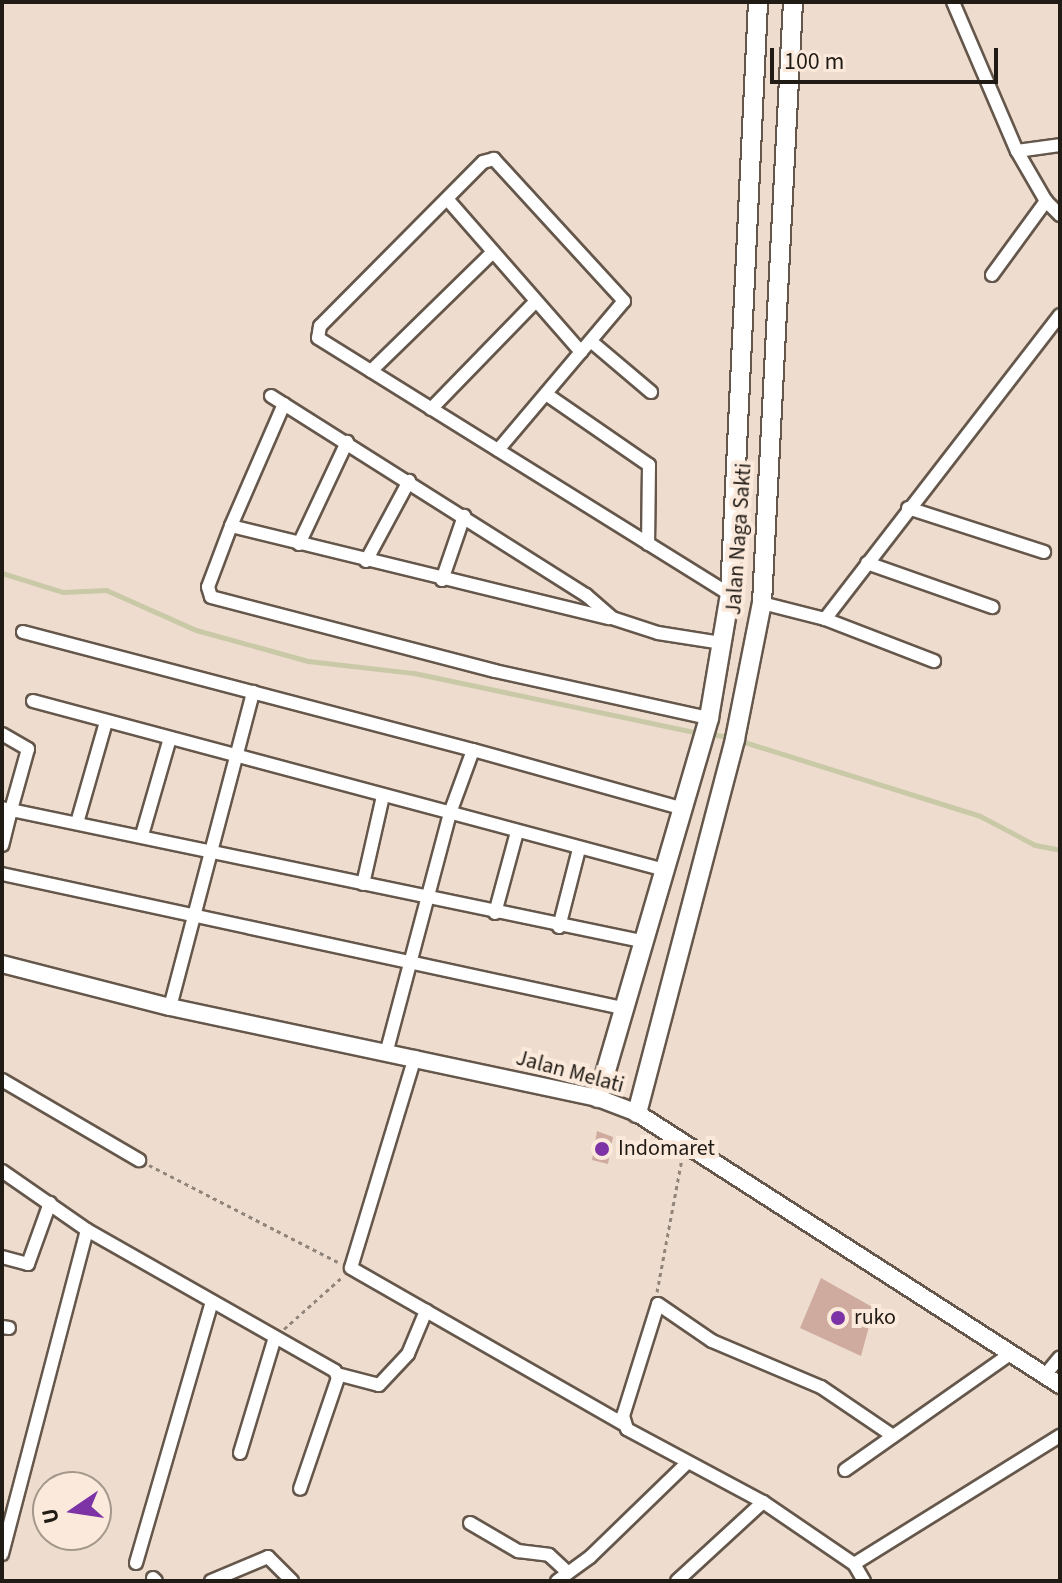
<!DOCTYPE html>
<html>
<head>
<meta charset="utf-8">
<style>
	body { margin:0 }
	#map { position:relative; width:1062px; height:1583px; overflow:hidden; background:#eeddce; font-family:"Source Sans 3",sans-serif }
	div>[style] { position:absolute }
	.stream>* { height:5px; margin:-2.5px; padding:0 2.5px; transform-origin:2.5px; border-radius:2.5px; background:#c9c9a8 }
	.building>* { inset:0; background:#cfab9f }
	.path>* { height:3px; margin-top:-1.5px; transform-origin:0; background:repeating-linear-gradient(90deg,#91857b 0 4px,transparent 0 8px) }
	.roads { filter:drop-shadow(2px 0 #65574b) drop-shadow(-2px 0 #65574b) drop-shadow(0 2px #65574b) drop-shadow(0 -2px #65574b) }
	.minor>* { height:12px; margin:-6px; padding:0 6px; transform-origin:6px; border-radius:6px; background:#fff }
	.secondary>* { height:16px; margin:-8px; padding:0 8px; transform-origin:8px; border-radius:8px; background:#fff }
	.primary>* { height:18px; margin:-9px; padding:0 9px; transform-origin:9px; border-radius:9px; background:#fff }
	.dots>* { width:22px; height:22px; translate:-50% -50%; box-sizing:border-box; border:4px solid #fbeadb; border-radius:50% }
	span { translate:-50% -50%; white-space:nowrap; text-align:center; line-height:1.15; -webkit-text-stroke:8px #fbeadb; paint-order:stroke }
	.street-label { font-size:22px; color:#211b16 }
	.poi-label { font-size:22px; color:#211b16 }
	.left { translate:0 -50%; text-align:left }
	.frame { position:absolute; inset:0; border:4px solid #211b16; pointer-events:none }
	.north { position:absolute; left:32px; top:1471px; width:80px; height:80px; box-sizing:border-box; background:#fbeadb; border:2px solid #a4978c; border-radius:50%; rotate:257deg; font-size:22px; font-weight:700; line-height:32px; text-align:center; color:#211b16 }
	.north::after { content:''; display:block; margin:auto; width:28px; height:36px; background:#7d33a6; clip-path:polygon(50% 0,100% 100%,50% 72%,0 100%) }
	.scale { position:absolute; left:770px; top:48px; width:228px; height:36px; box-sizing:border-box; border:4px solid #211b16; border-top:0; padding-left:10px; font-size:24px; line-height:28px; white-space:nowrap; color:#211b16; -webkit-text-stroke:6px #fbeadb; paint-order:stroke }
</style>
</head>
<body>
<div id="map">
	<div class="stream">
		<div style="left:2px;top:573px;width:64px;rotate:17.3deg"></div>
		<div style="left:63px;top:592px;width:43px;rotate:-2.7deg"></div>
		<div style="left:106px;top:590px;width:98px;rotate:24deg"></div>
		<div style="left:196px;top:630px;width:116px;rotate:15.5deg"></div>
		<div style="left:308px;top:661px;width:107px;rotate:6.5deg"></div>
		<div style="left:414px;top:673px;width:291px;rotate:11.9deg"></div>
		<div style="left:709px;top:734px;width:22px;rotate:8deg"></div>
		<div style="left:741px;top:741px;width:250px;rotate:17.4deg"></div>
		<div style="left:980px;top:816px;width:62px;rotate:27.8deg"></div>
		<div style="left:1035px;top:845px;width:25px;rotate:11deg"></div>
	</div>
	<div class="building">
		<div style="clip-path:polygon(597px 1131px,613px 1137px,608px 1164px,592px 1160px)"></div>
		<div style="clip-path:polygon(821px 1278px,874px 1308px,861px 1356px,800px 1328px)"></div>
	</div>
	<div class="path">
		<div style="left:149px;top:1165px;width:212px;rotate:27.2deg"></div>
		<div style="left:657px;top:1292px;width:135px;rotate:-79.4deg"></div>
		<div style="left:284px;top:1329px;width:76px;rotate:-41.8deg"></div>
	</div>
	<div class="roads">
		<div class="minor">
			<div style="left:953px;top:2px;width:162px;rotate:66.8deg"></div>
			<div style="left:1017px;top:151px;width:58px;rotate:59.9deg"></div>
			<div style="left:1046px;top:201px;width:20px;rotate:45deg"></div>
			<div style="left:1017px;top:151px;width:43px;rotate:-7.9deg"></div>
			<div style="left:448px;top:200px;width:202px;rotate:48.8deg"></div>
			<div style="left:992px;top:275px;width:92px;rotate:-53.9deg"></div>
			<div style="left:593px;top:343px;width:76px;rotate:40.2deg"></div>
			<div style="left:371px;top:371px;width:168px;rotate:-44.3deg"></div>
			<div style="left:546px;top:394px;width:125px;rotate:34.6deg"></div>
			<div style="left:649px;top:465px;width:79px;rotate:90.7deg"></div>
			<div style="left:271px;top:396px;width:373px;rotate:32.3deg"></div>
			<div style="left:586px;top:595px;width:35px;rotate:41deg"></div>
			<div style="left:612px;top:618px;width:48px;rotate:18.1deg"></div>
			<div style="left:658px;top:633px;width:65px;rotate:8.9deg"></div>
			<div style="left:284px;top:404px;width:133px;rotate:113.5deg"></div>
			<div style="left:231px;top:526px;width:65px;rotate:110.7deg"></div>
			<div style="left:208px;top:587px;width:10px;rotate:73deg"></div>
			<div style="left:211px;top:597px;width:293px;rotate:14.6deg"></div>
			<div style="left:495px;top:671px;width:219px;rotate:12.4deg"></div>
			<div style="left:431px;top:409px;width:149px;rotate:-45.8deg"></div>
			<div style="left:498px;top:450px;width:195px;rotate:-49.8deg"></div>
			<div style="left:624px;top:301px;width:193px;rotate:-132.5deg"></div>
			<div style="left:494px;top:159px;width:11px;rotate:165deg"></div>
			<div style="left:483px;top:162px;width:231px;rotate:134.8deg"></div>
			<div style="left:320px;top:326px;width:12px;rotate:99deg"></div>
			<div style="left:318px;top:338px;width:485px;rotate:31.9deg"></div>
			<div style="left:908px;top:508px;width:143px;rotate:17.9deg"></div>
			<div style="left:231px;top:526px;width:389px;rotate:13.7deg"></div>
			<div style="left:299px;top:544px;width:113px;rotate:-64.8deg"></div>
			<div style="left:366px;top:561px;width:91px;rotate:-61.7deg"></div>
			<div style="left:867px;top:563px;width:133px;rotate:19.4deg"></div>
			<div style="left:442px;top:580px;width:68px;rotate:-71deg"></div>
			<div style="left:762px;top:603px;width:65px;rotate:14.3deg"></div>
			<div style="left:825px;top:619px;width:117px;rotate:21.1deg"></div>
			<div style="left:825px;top:619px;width:384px;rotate:-52.3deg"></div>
			<div style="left:23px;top:632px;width:465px;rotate:14.7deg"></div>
			<div style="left:33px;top:701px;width:654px;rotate:14.97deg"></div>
			<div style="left:2px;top:734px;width:30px;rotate:30deg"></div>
			<div style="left:28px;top:749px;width:63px;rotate:105.6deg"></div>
			<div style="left:11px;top:810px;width:643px;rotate:11.75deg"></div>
			<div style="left:2px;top:808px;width:9px;rotate:13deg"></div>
			<div style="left:11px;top:810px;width:36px;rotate:104deg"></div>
			<div style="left:77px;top:823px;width:105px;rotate:-74deg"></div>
			<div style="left:142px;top:835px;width:101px;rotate:-73.9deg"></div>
			<div style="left:2px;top:874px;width:634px;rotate:12.2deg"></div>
			<div style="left:363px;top:884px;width:90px;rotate:-77.2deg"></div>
			<div style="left:495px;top:913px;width:84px;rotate:-74.8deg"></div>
			<div style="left:559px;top:927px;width:81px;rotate:-75.6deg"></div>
			<div style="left:170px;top:1007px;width:326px;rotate:-75.2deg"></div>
			<div style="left:387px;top:1050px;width:245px;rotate:-75.1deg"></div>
			<div style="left:450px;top:813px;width:67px;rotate:-69.9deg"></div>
			<div style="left:473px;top:750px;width:220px;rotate:15.6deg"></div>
			<div style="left:415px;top:1057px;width:220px;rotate:106.9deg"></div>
			<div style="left:351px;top:1268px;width:314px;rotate:29.8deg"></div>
			<div style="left:2px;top:1080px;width:159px;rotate:30.3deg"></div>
			<div style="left:2px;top:1171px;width:103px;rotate:34.8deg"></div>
			<div style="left:87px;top:1230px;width:285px;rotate:29.6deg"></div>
			<div style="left:335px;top:1371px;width:8px;rotate:67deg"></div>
			<div style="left:338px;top:1378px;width:117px;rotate:108.9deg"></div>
			<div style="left:2px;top:1257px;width:27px;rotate:15deg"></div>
			<div style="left:28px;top:1264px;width:65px;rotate:-70.2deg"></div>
			<div style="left:2px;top:1327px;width:7px;rotate:8deg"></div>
			<div style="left:337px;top:1374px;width:43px;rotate:14.7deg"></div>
			<div style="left:379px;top:1385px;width:42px;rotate:-46.9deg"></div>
			<div style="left:408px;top:1354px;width:47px;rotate:-67.3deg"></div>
			<div style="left:1045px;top:1375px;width:23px;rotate:-50deg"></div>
			<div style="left:240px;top:1453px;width:121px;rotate:-73.2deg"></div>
			<div style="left:845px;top:1470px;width:202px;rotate:-35.1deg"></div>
			<div style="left:470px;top:1523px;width:56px;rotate:30.3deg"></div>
			<div style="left:518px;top:1551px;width:31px;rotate:7deg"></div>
			<div style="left:549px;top:1555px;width:26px;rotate:43deg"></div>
			<div style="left:2px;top:1554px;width:335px;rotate:-75.3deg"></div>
			<div style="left:136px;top:1563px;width:272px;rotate:-73.8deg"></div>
			<div style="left:854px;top:1564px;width:243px;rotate:-31.9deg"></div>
			<div style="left:153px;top:1578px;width:4px;rotate:45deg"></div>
			<div style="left:211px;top:1581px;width:62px;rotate:-22.8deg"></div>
			<div style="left:268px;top:1557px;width:34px;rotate:45deg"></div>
			<div style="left:557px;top:1581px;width:41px;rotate:-36deg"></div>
			<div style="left:590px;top:1557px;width:134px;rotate:-44.1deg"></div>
			<div style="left:677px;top:1581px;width:117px;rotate:-42.6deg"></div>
			<div style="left:864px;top:1581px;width:20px;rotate:-120deg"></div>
			<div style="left:854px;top:1564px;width:110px;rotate:-145.7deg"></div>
			<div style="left:763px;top:1502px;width:154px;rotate:-151.8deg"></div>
			<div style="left:627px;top:1429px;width:14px;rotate:-107deg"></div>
			<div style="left:623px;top:1416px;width:117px;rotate:-72.6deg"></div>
			<div style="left:658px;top:1304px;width:65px;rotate:34.4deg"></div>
			<div style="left:712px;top:1341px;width:118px;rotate:22.9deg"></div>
			<div style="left:821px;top:1387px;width:87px;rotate:34.2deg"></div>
		</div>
		<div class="secondary">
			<div style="left:2px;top:964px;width:173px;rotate:14.4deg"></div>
			<div style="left:170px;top:1007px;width:438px;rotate:12deg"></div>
			<div style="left:598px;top:1098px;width:42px;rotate:21deg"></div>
			<div style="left:637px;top:1113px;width:503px;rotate:32.74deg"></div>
		</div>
		<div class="primary">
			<div style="left:598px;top:1098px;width:396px;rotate:-73.7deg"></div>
			<div style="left:709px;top:718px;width:126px;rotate:-80.4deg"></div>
			<div style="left:730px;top:594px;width:593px;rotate:-87.29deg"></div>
			<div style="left:637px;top:1113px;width:387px;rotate:-75.3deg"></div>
			<div style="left:735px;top:739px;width:139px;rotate:-78.8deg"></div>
			<div style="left:762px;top:603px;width:602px;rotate:-87.05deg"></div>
		</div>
	</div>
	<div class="dots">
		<div style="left:602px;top:1149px;background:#7d33a6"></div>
		<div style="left:838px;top:1318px;background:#7d33a6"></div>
	</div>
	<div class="street-label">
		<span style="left:739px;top:539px;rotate:-86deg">Jalan Naga Sakti</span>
		<span style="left:570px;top:1072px;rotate:15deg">Jalan Melati</span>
	</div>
	<div class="poi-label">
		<span class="left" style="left:618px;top:1149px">Indomaret</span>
		<span class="left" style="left:854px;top:1318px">ruko</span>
	</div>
	<div class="frame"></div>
	<div class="north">U</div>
	<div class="scale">100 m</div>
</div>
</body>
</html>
